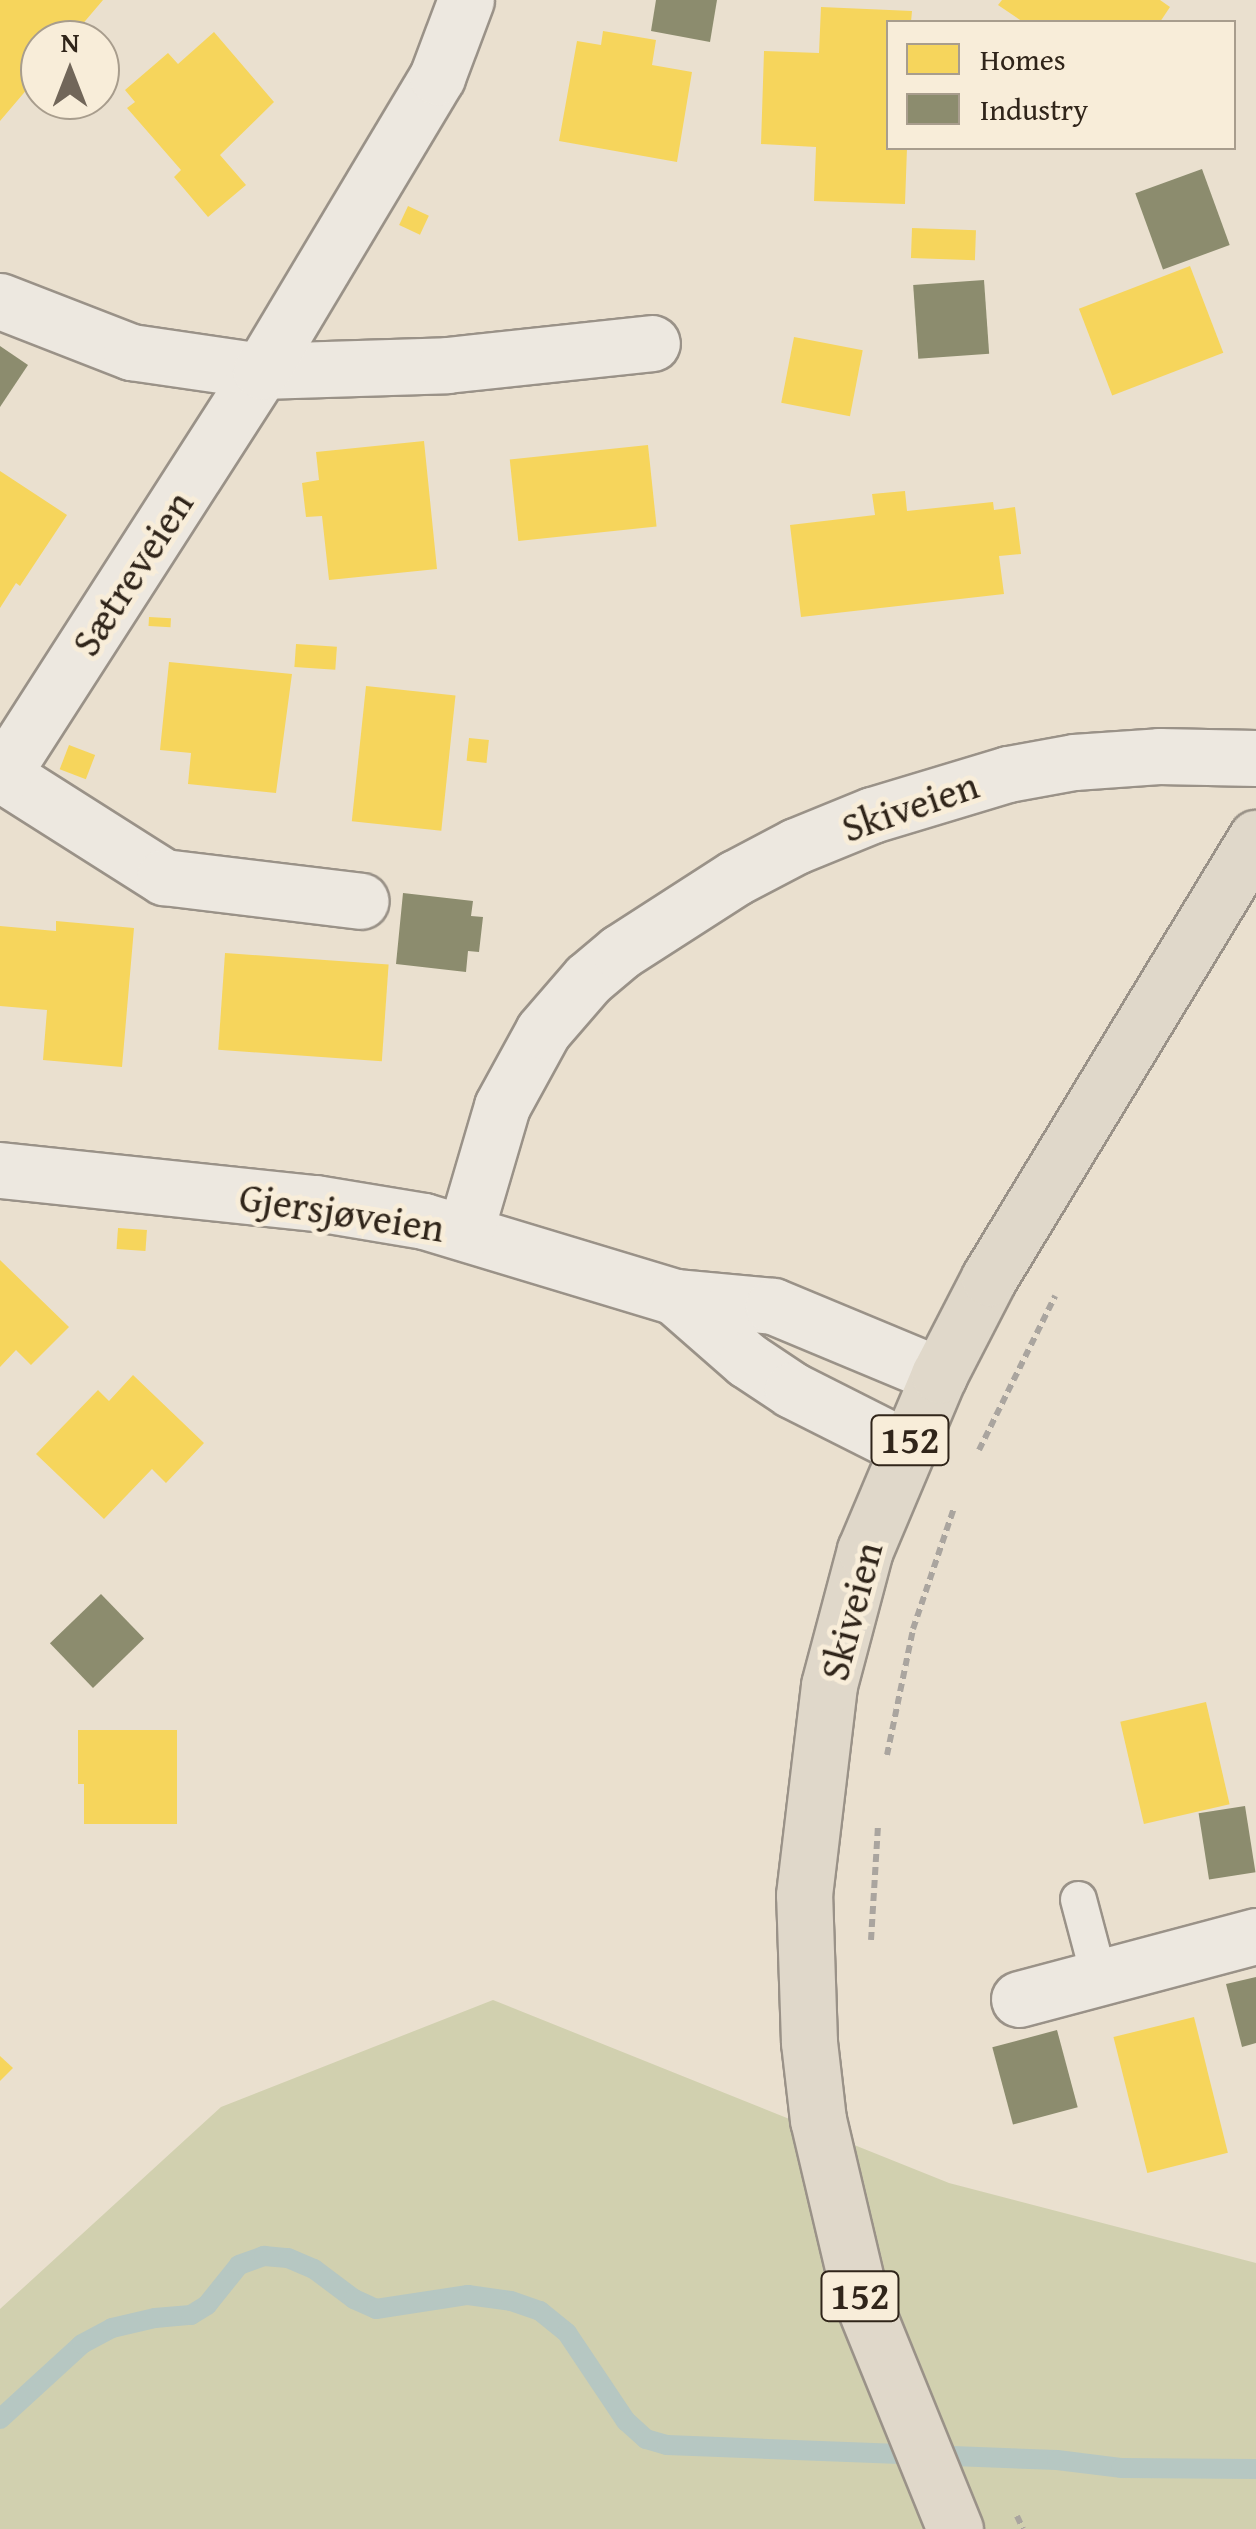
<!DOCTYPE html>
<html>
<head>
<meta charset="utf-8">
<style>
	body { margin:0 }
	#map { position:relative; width:1256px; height:2529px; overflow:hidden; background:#eae0cf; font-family:"Gentium Book Plus",serif }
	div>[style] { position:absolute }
	.green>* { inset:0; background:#d1d0af }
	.homes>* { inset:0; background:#f6d55c; transform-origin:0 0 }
	.industry>* { inset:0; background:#8c8c6e; transform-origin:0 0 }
	.stream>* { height:20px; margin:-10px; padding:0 10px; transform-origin:10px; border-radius:10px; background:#b6c7c2 }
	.path>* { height:6px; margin-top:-3px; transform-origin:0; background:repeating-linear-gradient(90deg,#aaa59f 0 8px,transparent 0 13px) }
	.roads { filter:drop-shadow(2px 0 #9a9288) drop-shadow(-2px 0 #9a9288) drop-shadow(0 2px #9a9288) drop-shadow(0 -2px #9a9288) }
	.service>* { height:35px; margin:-17.5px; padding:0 17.5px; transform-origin:17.5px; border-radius:17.5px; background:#ede8e0 }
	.minor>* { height:55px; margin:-27.5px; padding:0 27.5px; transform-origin:27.5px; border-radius:27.5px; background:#ede8e0 }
	.primary>* { height:55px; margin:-27.5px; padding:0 27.5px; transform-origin:27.5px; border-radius:27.5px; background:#e0d8ca }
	span { translate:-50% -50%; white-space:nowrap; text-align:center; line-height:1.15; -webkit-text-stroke:10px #f8edd9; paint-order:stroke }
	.shield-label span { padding:2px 8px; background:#f8edd9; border:2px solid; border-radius:8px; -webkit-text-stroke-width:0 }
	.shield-label { font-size:38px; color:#30251a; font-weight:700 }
	.street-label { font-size:40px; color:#30251a }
	.legend { position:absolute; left:886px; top:20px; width:350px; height:130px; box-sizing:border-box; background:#f8edd9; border:2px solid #a89d8d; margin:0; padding:12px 18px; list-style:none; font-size:30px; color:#30251a }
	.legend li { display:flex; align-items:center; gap:20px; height:50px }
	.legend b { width:50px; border:2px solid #a89d8d }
	.north { position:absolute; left:20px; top:20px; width:100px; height:100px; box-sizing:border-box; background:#f8edd9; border:2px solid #a89d8d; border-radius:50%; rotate:0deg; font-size:28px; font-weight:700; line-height:40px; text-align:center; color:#30251a }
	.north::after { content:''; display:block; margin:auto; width:35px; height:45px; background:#716659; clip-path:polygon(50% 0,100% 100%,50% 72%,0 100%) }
</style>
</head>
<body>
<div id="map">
	<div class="green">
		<div style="clip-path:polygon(493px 2000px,949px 2183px,1256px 2263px,1256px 2529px,0 2529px,0 2309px,221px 2107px)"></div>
	</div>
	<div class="homes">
		<div style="clip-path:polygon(0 0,103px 0,69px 40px,40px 40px,40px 74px,0 121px)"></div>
		<div style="clip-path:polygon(1002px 0,1160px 0,1170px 7px,1160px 22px,1023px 22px,998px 5px)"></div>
		<div style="clip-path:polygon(821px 7px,912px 11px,911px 22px,888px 22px,888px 148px,907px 148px,905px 204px,814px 201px,816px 147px,761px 144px,764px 51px,819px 53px)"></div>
		<div style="clip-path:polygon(603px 31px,656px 40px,652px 65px,692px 72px,677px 162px,559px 141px,577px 41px,601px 45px)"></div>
		<div style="clip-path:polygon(214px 32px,274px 102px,220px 155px,246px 185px,208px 217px,174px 177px,181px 170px,127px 108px,135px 102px,125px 90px,168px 53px,178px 64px)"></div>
		<div style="left:408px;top:206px;width:23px;height:21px;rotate:25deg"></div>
		<div style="left:912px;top:228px;width:64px;height:30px;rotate:2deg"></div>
		<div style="left:1190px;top:266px;width:93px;height:119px;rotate:69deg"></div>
		<div style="left:794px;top:337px;width:70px;height:67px;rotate:11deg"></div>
		<div style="clip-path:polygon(424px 441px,437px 569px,329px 580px,322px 516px,306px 517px,302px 483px,319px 480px,316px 452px)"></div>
		<div style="left:648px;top:445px;width:82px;height:139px;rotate:84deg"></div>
		<div style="clip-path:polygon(0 471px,67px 515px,20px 586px,16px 583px,0 608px)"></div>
		<div style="clip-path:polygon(905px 491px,907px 511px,993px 502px,994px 510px,1015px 507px,1021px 554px,999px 556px,1004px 594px,801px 617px,790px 525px,875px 515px,872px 494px)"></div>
		<div style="left:149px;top:617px;width:22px;height:9px;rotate:3deg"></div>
		<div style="left:296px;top:644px;width:41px;height:23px;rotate:4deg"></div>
		<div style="clip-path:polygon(169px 662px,292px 674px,276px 793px,188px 784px,191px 753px,160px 750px)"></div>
		<div style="left:366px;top:686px;width:90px;height:136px;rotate:6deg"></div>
		<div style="left:469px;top:738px;width:20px;height:23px;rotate:6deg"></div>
		<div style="left:69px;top:745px;width:28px;height:26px;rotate:21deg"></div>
		<div style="clip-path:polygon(56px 921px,134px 928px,122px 1067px,43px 1060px,47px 1010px,0 1006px,0 926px,56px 931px)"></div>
		<div style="left:225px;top:953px;width:164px;height:97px;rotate:4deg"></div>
		<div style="left:118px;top:1228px;width:29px;height:21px;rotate:4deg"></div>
		<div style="clip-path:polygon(0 1260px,69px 1327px,31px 1365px,16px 1350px,0 1367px)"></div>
		<div style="clip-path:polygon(133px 1375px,204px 1443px,166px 1483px,152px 1469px,104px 1519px,36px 1454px,98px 1390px,109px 1401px)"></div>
		<div style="left:1206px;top:1702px;width:105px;height:88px;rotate:77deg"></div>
		<div style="clip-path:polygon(78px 1730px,177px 1730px,177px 1824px,84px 1824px,84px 1784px,78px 1784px)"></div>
		<div style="left:1194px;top:2017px;width:140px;height:83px;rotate:76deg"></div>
		<div style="clip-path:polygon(0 2056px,13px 2068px,0 2081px)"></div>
	</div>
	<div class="industry">
		<div style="clip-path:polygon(656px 0,717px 0,710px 42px,651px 31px)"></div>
		<div style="left:1202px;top:169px;width:81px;height:71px;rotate:70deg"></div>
		<div style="left:984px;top:280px;width:74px;height:71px;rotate:86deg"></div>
		<div style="clip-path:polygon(0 346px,28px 365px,0 407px)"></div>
		<div style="clip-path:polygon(403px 893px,473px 901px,471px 916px,483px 917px,479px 952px,468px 951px,466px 972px,396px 964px)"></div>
		<div style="left:101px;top:1594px;width:62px;height:71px;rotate:46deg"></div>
		<div style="left:1245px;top:1806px;width:67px;height:47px;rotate:81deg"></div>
		<div style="clip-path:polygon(1256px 1977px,1256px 2043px,1242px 2047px,1226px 1984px)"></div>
		<div style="left:1057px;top:2030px;width:80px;height:67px;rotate:75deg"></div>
	</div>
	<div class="stream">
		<div style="left:0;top:2419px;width:111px;rotate:-42.4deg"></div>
		<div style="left:82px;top:2344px;width:34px;rotate:-28deg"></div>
		<div style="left:112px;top:2328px;width:44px;rotate:-13.1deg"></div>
		<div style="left:155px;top:2318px;width:36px;rotate:-5deg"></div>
		<div style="left:191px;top:2315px;width:19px;rotate:-32deg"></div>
		<div style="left:207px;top:2305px;width:51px;rotate:-51.3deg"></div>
		<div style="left:239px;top:2265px;width:27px;rotate:-20deg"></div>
		<div style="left:264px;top:2256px;width:24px;rotate:5deg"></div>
		<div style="left:288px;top:2258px;width:28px;rotate:23deg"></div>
		<div style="left:314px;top:2269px;width:50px;rotate:36.9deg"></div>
		<div style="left:354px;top:2299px;width:24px;rotate:24deg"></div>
		<div style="left:376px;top:2309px;width:93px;rotate:-8.7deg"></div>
		<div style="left:468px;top:2295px;width:43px;rotate:7.9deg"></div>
		<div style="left:511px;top:2301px;width:31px;rotate:19deg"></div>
		<div style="left:540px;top:2311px;width:35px;rotate:39deg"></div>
		<div style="left:567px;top:2333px;width:106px;rotate:56.2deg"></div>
		<div style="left:626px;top:2421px;width:27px;rotate:42deg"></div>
		<div style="left:646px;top:2439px;width:22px;rotate:16deg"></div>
		<div style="left:667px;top:2445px;width:390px;rotate:2.2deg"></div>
		<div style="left:1057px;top:2460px;width:64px;rotate:7.1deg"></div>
		<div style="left:1121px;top:2468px;width:135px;rotate:0.4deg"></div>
	</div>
	<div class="path">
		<div style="left:979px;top:1450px;width:172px;rotate:-63.7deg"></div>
		<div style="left:887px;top:1755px;width:129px;rotate:-78.3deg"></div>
		<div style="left:913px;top:1629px;width:128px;rotate:-71.3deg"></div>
		<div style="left:871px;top:1940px;width:113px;rotate:-86.5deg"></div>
		<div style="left:1017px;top:2516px;width:14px;rotate:65deg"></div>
	</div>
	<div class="roads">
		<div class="service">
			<div style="left:1078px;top:1899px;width:82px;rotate:75.1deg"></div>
		</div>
		<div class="minor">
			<div style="left:0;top:301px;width:141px;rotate:21.3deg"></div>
			<div style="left:131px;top:352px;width:131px;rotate:8.3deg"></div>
			<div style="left:261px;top:371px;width:186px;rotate:-1.8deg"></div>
			<div style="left:447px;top:365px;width:206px;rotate:-6.1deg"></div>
			<div style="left:3px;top:775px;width:191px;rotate:32.4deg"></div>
			<div style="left:164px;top:877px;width:198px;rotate:6.9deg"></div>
			<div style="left:0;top:778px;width:483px;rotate:-57.3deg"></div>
			<div style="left:261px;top:371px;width:343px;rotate:-59.1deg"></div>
			<div style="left:437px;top:77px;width:82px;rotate:-69.4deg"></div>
			<div style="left:0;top:1170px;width:318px;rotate:6deg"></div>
			<div style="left:316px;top:1203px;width:109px;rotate:9.5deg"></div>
			<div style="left:424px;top:1221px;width:262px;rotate:16.8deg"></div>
			<div style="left:675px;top:1297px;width:98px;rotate:5.2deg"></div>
			<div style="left:773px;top:1306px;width:180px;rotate:22.6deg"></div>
			<div style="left:465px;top:1232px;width:131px;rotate:-73.6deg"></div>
			<div style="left:502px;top:1106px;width:85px;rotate:-61.3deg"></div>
			<div style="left:543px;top:1031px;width:69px;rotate:-49.1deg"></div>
			<div style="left:588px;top:979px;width:42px;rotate:-40.2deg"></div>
			<div style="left:620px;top:952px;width:137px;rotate:-32.8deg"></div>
			<div style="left:735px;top:878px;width:69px;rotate:-27.7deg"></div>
			<div style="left:796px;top:846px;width:82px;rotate:-22.2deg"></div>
			<div style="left:872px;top:815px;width:142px;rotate:-16.8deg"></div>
			<div style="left:1008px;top:774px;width:67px;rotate:-10.3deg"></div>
			<div style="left:1074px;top:762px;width:85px;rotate:-4deg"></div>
			<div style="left:1159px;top:756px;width:97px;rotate:1.2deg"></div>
			<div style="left:675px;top:1297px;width:96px;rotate:41.2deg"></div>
			<div style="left:747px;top:1360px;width:54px;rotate:33.7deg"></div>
			<div style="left:792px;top:1390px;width:129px;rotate:26.8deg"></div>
			<div style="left:1019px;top:1999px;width:245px;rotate:-14.9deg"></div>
		</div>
		<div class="primary">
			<div style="left:955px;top:2529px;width:255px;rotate:-112.1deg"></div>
			<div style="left:859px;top:2293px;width:178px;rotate:-103.3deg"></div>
			<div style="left:818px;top:2120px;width:79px;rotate:-96.6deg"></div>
			<div style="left:809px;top:2042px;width:147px;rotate:-91.9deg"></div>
			<div style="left:804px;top:1895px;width:211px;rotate:-83.2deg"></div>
			<div style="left:829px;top:1685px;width:140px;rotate:-75.1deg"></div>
			<div style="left:865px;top:1550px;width:190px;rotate:-67.1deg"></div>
			<div style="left:939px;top:1375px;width:109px;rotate:-62.7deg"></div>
			<div style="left:989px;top:1278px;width:515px;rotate:-58.75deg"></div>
		</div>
	</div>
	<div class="shield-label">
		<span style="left:910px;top:1440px">152</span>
		<span style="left:860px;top:2296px">152</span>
	</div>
	<div class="street-label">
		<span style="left:132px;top:573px;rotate:-57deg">Sætreveien</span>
		<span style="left:910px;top:806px;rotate:-19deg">Skiveien</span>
		<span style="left:342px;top:1212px;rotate:9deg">Gjersjøveien</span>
		<span style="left:851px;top:1611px;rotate:-75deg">Skiveien</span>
	</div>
	<ul class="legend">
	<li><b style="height:28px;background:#f6d55c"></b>Homes</li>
	<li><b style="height:28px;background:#8c8c6e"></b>Industry</li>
	</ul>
	<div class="north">N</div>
</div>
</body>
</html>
